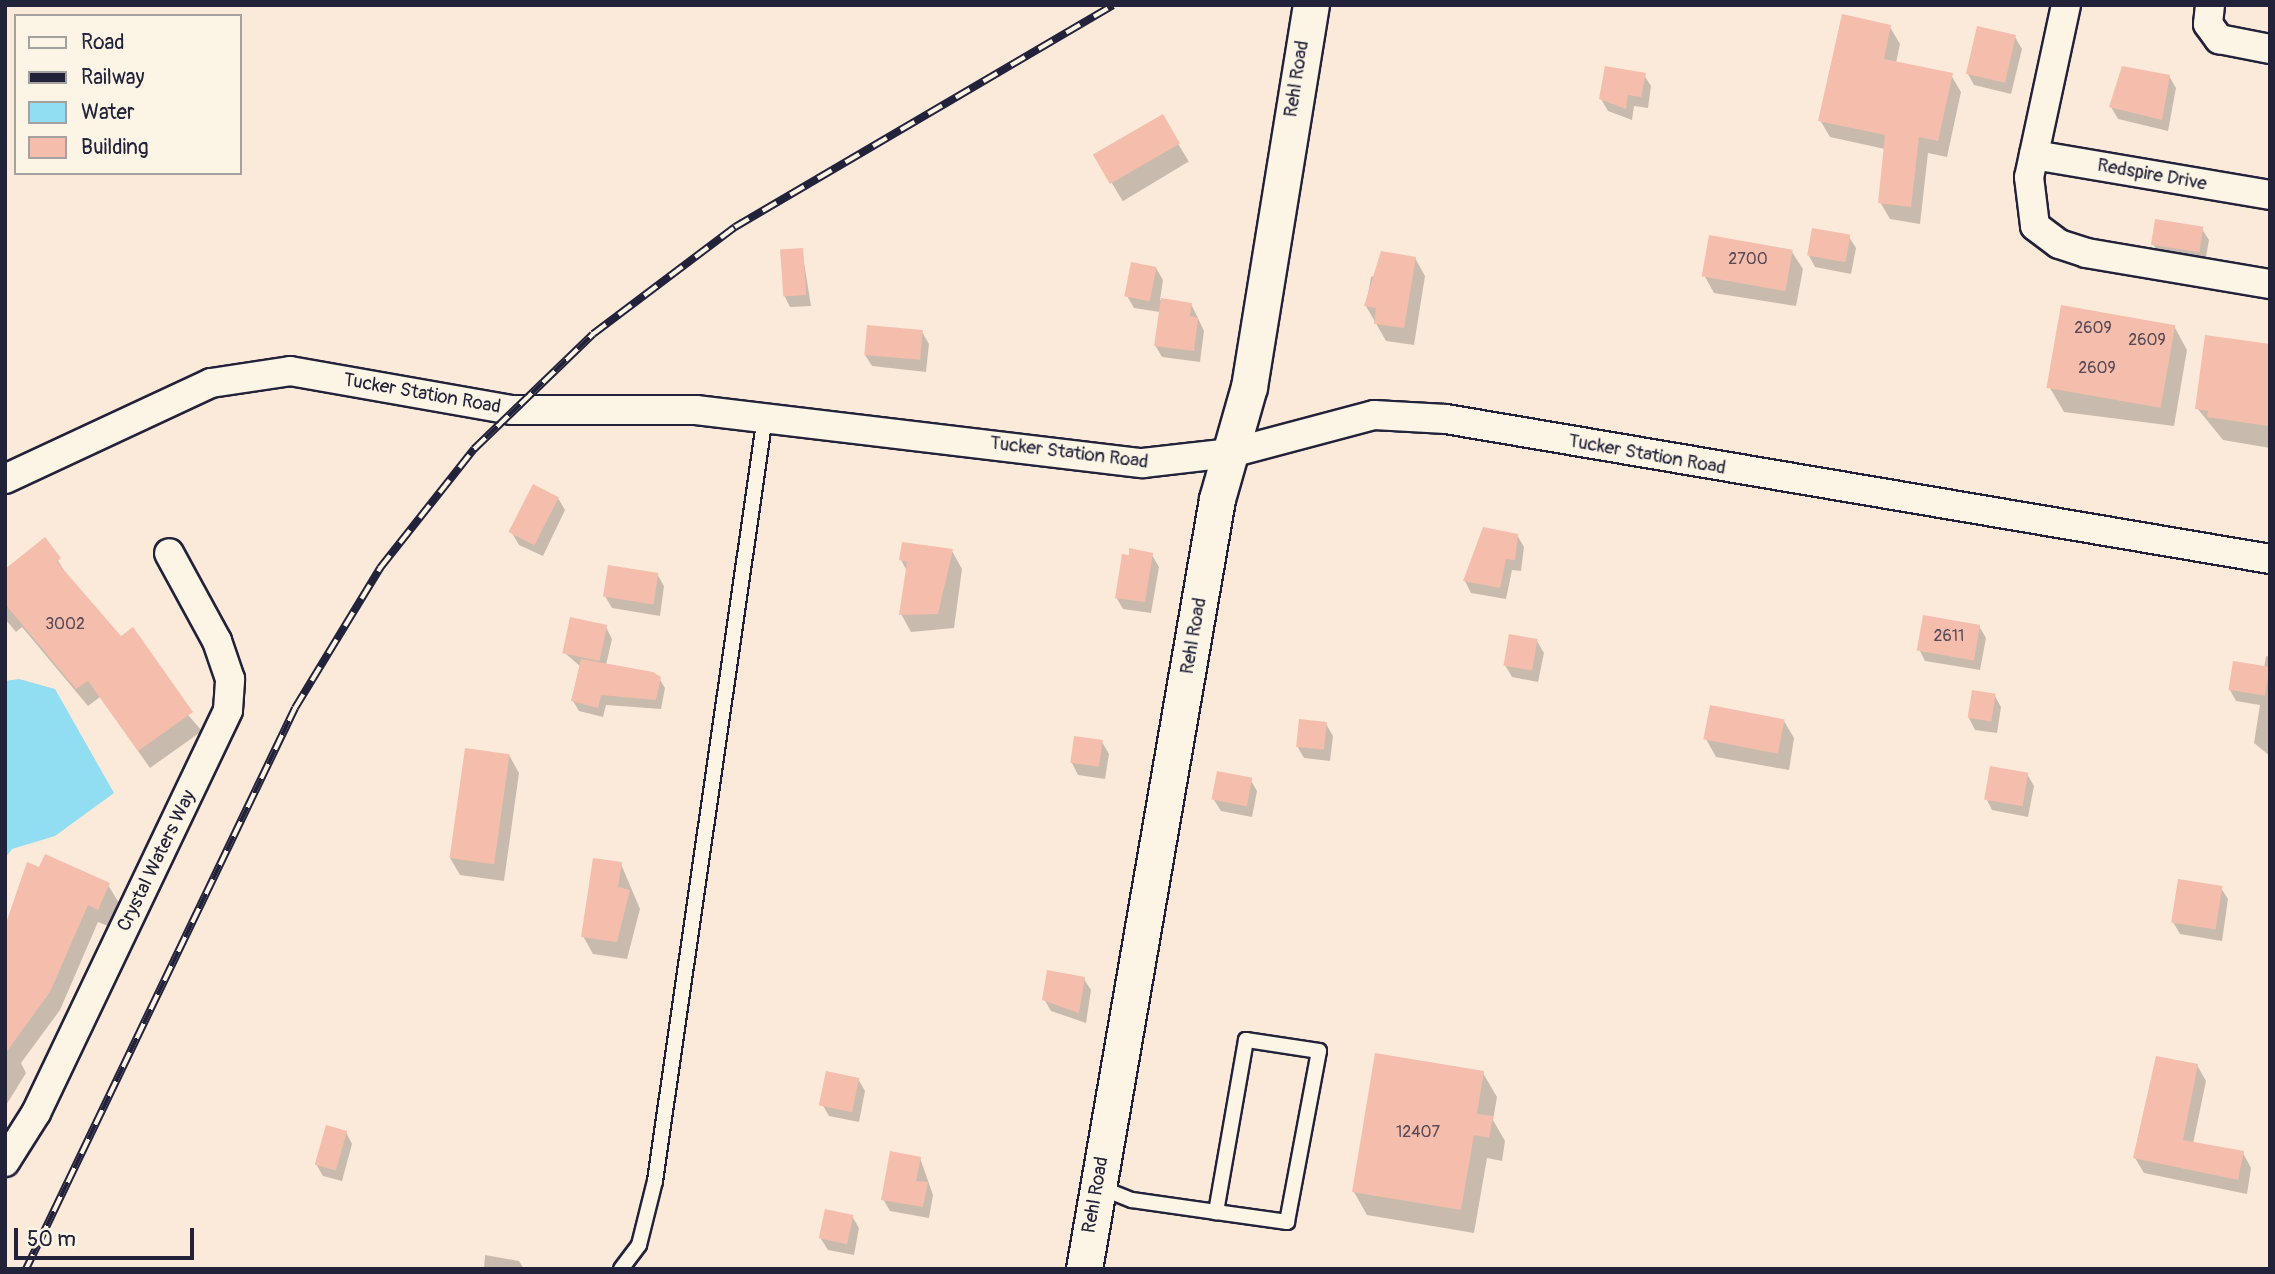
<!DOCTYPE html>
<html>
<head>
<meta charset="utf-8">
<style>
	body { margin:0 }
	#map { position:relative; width:2275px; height:1274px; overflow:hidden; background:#fbeada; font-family:Pangolin,sans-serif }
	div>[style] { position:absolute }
	.water>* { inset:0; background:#91ddf1 }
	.shadow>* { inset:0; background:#0003; transform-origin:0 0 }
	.building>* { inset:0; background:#f5bdac; transform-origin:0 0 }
	.roads { filter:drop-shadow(2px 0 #22223b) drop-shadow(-2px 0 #22223b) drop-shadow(0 2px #22223b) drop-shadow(0 -2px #22223b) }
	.service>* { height:14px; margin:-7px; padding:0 7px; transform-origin:7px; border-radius:7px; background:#fcf5e5 }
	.minor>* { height:28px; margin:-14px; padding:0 14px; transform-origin:14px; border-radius:14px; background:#fcf5e5 }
	.tertiary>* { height:35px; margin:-17.5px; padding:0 17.5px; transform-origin:17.5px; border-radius:17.5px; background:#fcf5e5 }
	.rail>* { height:8px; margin-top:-4px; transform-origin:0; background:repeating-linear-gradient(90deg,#fcf5e5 0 16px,#22223b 0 32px); box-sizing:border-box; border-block:2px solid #22223b }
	span { translate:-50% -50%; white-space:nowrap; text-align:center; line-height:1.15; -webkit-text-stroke:6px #fcf5e5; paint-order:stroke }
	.number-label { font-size:16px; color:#574957 }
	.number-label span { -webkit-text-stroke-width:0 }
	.street-label { font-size:19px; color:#22223b }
	.frame { position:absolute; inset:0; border:7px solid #22223b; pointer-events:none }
	.legend { position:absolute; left:14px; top:14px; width:228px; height:161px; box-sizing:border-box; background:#fcf5e5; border:2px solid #a5a1a1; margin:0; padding:9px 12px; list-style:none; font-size:21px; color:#22223b }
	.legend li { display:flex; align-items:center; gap:14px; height:35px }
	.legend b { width:35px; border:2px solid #a5a1a1 }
	.scale { position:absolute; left:14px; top:1228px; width:180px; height:32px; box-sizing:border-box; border:4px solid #22223b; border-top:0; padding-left:9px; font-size:21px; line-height:24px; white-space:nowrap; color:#22223b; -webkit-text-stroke:5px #fcf5e5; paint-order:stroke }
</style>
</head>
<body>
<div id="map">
	<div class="water">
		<div style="clip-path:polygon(19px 679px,55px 689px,114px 793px,55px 836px,12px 849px,5px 858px,5px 681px)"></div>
	</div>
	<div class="shadow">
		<div style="clip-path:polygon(1890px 27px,1900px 44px,1896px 63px,1951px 75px,1961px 92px,1947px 157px,1928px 153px,1920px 224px,1890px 219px,1880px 202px,1885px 149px,1830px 137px,1820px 120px)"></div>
		<div style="clip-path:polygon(2015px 37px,2022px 49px,2011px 94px,1974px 85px,1968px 74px)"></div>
		<div style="clip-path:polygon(1644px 75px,1651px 86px,1648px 108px,1634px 106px,1632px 120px,1608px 111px,1601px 99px)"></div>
		<div style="clip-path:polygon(2169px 76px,2176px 88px,2168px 131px,2118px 119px,2111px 107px)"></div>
		<div style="left:1162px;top:117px;width:52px;height:77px;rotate:59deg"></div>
		<div style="clip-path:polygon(2202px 229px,2209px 240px,2205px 263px,2160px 256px,2153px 244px)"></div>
		<div style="clip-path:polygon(1849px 237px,1856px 248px,1851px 274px,1815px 267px,1809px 256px)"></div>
		<div style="clip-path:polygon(802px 250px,811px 306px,790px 307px,784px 295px)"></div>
		<div style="clip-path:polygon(1792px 252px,1803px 269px,1796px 306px,1714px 293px,1704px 275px)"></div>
		<div style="clip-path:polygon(1415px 258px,1425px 276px,1414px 345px,1386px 341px,1366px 306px,1371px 277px)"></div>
		<div style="clip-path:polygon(1156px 268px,1163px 280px,1160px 300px,1191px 304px,1197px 316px,1204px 331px,1200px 362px,1162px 357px,1155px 345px,1160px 312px,1134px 308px,1127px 296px)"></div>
		<div style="clip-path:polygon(2174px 326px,2187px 350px,2174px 426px,2064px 412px,2050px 388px)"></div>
		<div style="clip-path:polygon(922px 332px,929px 344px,926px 372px,872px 366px,865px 355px)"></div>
		<div style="clip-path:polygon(2270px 346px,2270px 448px,2223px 440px,2197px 408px)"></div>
		<div style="clip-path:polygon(558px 498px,565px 510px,543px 556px,519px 545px,512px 533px)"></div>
		<div style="clip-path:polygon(1484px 529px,1517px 535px,1524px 547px,1521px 571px,1512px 570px,1506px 599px,1471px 593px,1465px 581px)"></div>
		<div style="clip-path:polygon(44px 539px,69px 578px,202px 731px,150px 768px,100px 697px,88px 706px,22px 627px,16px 632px,5px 619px,5px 571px)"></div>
		<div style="clip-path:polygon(952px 551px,962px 569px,954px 628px,911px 632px,901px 614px,907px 571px,901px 560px)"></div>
		<div style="clip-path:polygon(1152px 555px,1159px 567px,1151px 613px,1123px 609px,1116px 597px)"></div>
		<div style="clip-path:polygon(657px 574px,664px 586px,660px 616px,612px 608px,605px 596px)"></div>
		<div style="clip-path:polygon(1979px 626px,1986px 638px,1980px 670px,1925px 661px,1919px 649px)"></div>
		<div style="clip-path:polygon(606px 627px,612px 639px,606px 665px,659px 678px,665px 688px,661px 709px,606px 705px,603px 717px,579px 711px,573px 701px,581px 667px,566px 654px)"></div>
		<div style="clip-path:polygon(1537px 641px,1544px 653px,1538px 682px,1512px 677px,1505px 665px)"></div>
		<div style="clip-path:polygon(2266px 656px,2270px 657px,2270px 756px,2254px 743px,2260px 705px,2236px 701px,2230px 690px,2264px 668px)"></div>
		<div style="clip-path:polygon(1995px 696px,2001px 707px,1997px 733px,1975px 730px,1969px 718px)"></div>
		<div style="clip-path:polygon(1784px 721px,1794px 738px,1789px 770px,1716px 757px,1706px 739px)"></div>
		<div style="clip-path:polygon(1326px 724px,1333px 736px,1330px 761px,1304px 758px,1297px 746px)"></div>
		<div style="clip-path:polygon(1102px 742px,1109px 754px,1105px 779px,1078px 775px,1072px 763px)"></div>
		<div style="clip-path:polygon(509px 755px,519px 773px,504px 881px,460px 875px,450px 858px)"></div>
		<div style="clip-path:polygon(2027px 774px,2034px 786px,2028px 817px,1992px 810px,1986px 798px)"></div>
		<div style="clip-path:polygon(1250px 779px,1257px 791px,1252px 817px,1221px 811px,1214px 800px)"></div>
		<div style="clip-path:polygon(621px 864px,640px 909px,627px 959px,593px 954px,583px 936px)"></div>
		<div style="clip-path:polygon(40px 869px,108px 885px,119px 903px,108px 926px,98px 922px,60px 1010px,21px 1063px,26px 1073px,5px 1107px,5px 925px)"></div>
		<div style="clip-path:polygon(2221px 888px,2228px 899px,2222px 941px,2180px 934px,2173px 922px)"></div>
		<div style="clip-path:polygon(1084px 979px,1091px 990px,1086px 1023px,1051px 1011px,1044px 999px)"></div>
		<div style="clip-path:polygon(2197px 1065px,2206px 1081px,2193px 1144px,2243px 1153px,2251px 1168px,2247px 1194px,2144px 1173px,2135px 1158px)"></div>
		<div style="clip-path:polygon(1483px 1073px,1497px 1097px,1493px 1120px,1505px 1141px,1502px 1161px,1487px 1158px,1474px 1233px,1367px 1215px,1354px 1192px)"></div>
		<div style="clip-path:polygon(858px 1079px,865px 1091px,859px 1122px,829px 1116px,822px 1104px)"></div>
		<div style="clip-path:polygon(346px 1132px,352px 1144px,342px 1181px,323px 1176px,316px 1164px)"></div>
		<div style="clip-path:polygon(920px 1158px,933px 1195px,929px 1218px,890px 1211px,883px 1199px)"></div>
		<div style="clip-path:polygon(852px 1216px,859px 1228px,854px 1255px,828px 1250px,821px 1239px)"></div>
		<div style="clip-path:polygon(485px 1255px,519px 1261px,524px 1269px,484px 1269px)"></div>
	</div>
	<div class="building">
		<div style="clip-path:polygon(1842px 14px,1891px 25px,1884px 59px,1953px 73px,1938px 141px,1919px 137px,1911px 207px,1878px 203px,1885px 135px,1818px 121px)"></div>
		<div style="left:1977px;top:26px;width:40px;height:49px;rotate:13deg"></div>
		<div style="clip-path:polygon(1605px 66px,1646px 73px,1641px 97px,1628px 95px,1626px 109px,1599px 99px)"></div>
		<div style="clip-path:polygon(2122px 66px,2170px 75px,2162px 120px,2109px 107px)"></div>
		<div style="left:1163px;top:114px;width:34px;height:81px;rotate:60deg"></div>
		<div style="left:2155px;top:219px;width:49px;height:26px;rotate:9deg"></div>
		<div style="left:1812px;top:228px;width:39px;height:28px;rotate:10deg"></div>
		<div style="left:1709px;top:235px;width:85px;height:42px;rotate:10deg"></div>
		<div style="left:803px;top:248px;width:47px;height:23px;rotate:86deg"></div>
		<div style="clip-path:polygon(1381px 251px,1416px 257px,1404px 328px,1374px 324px,1376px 308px,1364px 306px)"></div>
		<div style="left:1131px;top:262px;width:26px;height:35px;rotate:11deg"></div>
		<div style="clip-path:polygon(1161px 298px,1192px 303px,1190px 316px,1198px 318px,1194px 351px,1154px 346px)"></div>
		<div style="left:2061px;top:305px;width:116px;height:84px;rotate:10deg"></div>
		<div style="left:867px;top:325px;width:56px;height:30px;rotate:5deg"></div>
		<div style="clip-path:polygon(2205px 335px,2270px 344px,2268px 426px,2207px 417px,2208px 411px,2195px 409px)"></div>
		<div style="left:533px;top:484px;width:29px;height:54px;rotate:27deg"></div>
		<div style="clip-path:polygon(1483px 527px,1518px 534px,1515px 560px,1506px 559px,1500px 588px,1463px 581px)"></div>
		<div style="clip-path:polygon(45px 537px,61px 558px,57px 562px,121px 636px,133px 627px,193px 712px,138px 751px,88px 681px,76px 689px,5px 604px,5px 569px)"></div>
		<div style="clip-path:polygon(902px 542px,953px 549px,938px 614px,899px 615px,907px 562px,899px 560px)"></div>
		<div style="clip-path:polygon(1129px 548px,1153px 553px,1145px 602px,1115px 598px,1122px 554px,1129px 555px)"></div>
		<div style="left:608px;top:565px;width:51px;height:32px;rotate:9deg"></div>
		<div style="left:1923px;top:615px;width:58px;height:36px;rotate:10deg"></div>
		<div style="left:570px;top:617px;width:38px;height:37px;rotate:12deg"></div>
		<div style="left:1509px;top:634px;width:29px;height:32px;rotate:10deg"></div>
		<div style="clip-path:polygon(581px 659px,653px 672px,661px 677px,656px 700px,601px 695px,598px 708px,571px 701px)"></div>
		<div style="left:2233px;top:661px;width:37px;height:29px;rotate:9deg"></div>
		<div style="left:1972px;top:690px;width:24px;height:28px;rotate:9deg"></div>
		<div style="left:1710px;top:705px;width:76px;height:35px;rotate:11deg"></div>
		<div style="left:1299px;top:719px;width:28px;height:28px;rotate:6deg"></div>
		<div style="left:1074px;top:736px;width:29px;height:27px;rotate:8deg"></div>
		<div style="left:465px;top:748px;width:45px;height:111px;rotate:8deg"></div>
		<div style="left:1990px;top:766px;width:39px;height:34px;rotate:10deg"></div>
		<div style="left:1217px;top:771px;width:36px;height:29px;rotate:11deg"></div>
		<div style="clip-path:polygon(45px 854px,110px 883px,98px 910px,88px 905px,50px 992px,5px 1054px,5px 926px,27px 862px,39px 867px)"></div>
		<div style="clip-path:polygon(593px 858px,622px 862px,618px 887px,630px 890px,617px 942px,581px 937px)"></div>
		<div style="left:2178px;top:879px;width:45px;height:44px;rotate:9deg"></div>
		<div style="clip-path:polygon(1047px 970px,1085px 977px,1079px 1013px,1042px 1000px)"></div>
		<div style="clip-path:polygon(1375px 1053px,1484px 1071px,1477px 1114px,1493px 1116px,1489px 1138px,1474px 1135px,1461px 1210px,1352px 1192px)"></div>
		<div style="clip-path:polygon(2156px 1056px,2198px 1064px,2183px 1140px,2244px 1151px,2238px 1180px,2133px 1158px)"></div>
		<div style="left:826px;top:1071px;width:34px;height:35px;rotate:12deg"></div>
		<div style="left:326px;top:1125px;width:22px;height:41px;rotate:16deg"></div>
		<div style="clip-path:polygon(890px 1151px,921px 1157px,916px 1181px,928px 1182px,923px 1207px,881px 1200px)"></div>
		<div style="left:825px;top:1209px;width:29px;height:30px;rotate:12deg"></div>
	</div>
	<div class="roads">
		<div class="service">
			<div style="left:1099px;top:1187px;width:35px;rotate:22deg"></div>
			<div style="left:1132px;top:1200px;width:85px;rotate:8.1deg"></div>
			<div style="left:1216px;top:1212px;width:72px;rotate:8deg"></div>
			<div style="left:1287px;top:1222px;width:174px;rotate:-79.4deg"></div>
			<div style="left:1319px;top:1051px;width:74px;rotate:-171.4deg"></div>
			<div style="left:1246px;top:1040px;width:175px;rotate:99.9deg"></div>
			<div style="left:621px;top:1269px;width:30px;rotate:-53deg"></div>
			<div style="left:639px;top:1245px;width:66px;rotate:-76deg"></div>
			<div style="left:655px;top:1181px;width:772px;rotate:-81.81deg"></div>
		</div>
		<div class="minor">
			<div style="left:2066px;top:5px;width:176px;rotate:102.1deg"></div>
			<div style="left:2029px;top:177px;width:49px;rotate:83deg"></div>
			<div style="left:2035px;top:226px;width:30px;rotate:37deg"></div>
			<div style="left:2059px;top:244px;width:28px;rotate:18deg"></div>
			<div style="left:2086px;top:253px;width:187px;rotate:9.6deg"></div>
			<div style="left:2210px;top:5px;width:19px;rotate:96deg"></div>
			<div style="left:2208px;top:24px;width:19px;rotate:54deg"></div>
			<div style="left:2219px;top:39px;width:52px;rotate:11.1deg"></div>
			<div style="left:2034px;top:155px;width:239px;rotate:9.6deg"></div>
			<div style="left:5px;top:479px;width:227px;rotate:-25deg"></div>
			<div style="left:211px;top:383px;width:80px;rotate:-8.6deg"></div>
			<div style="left:290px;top:371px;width:225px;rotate:10deg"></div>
			<div style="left:512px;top:410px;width:184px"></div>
			<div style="left:696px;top:410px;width:450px;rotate:6.8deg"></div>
			<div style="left:1143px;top:463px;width:89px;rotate:-6.5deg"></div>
			<div style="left:1231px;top:453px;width:148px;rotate:-14.9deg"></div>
			<div style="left:1374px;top:415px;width:72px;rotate:3.2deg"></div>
			<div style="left:1446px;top:419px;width:836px;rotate:9.64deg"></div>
			<div style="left:5px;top:1162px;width:58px;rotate:-57.7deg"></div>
			<div style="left:36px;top:1113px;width:446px;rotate:-64.5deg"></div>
			<div style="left:228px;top:710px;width:31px;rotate:-86deg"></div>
			<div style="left:230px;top:679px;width:40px;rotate:-108.9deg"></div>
			<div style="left:217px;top:641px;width:100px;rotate:-118.6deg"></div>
		</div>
		<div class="tertiary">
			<div style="left:1084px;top:1269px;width:781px;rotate:-80.2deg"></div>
			<div style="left:1217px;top:499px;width:116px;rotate:-74.1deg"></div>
			<div style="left:1249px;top:387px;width:387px;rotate:-80.8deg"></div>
		</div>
	</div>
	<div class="rail">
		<div style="left:26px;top:1269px;width:622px;rotate:-64.38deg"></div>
		<div style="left:295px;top:708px;width:164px;rotate:-58.7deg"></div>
		<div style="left:380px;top:568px;width:152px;rotate:-51.7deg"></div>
		<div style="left:474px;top:449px;width:165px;rotate:-44deg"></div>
		<div style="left:593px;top:334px;width:178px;rotate:-37deg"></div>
		<div style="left:735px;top:227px;width:438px;rotate:-30.4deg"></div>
	</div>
	<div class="number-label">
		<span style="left:1748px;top:259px">2700</span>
		<span style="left:2093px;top:328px">2609</span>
		<span style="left:2147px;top:340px">2609</span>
		<span style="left:2097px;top:368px">2609</span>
		<span style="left:65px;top:624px">3002</span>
		<span style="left:1949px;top:636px">2611</span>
		<span style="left:1418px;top:1132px">12407</span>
	</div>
	<div class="street-label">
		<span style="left:1297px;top:79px;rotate:-81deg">Rehl Road</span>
		<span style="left:2152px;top:175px;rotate:10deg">Redspire Drive</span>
		<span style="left:422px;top:394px;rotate:10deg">Tucker Station Road</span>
		<span style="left:1069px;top:453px;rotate:7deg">Tucker Station Road</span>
		<span style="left:1647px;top:455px;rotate:10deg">Tucker Station Road</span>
		<span style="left:1194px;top:636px;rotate:-80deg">Rehl Road</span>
		<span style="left:157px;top:861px;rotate:-64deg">Crystal Waters Way</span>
		<span style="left:1096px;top:1195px;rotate:-80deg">Rehl Road</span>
	</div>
	<div class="frame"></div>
	<ul class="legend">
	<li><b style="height:9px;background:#fcf5e5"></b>Road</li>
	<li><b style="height:9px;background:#22223b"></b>Railway</li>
	<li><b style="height:19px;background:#91ddf1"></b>Water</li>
	<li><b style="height:19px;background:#f5bdac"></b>Building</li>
	</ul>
	<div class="scale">50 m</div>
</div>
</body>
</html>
